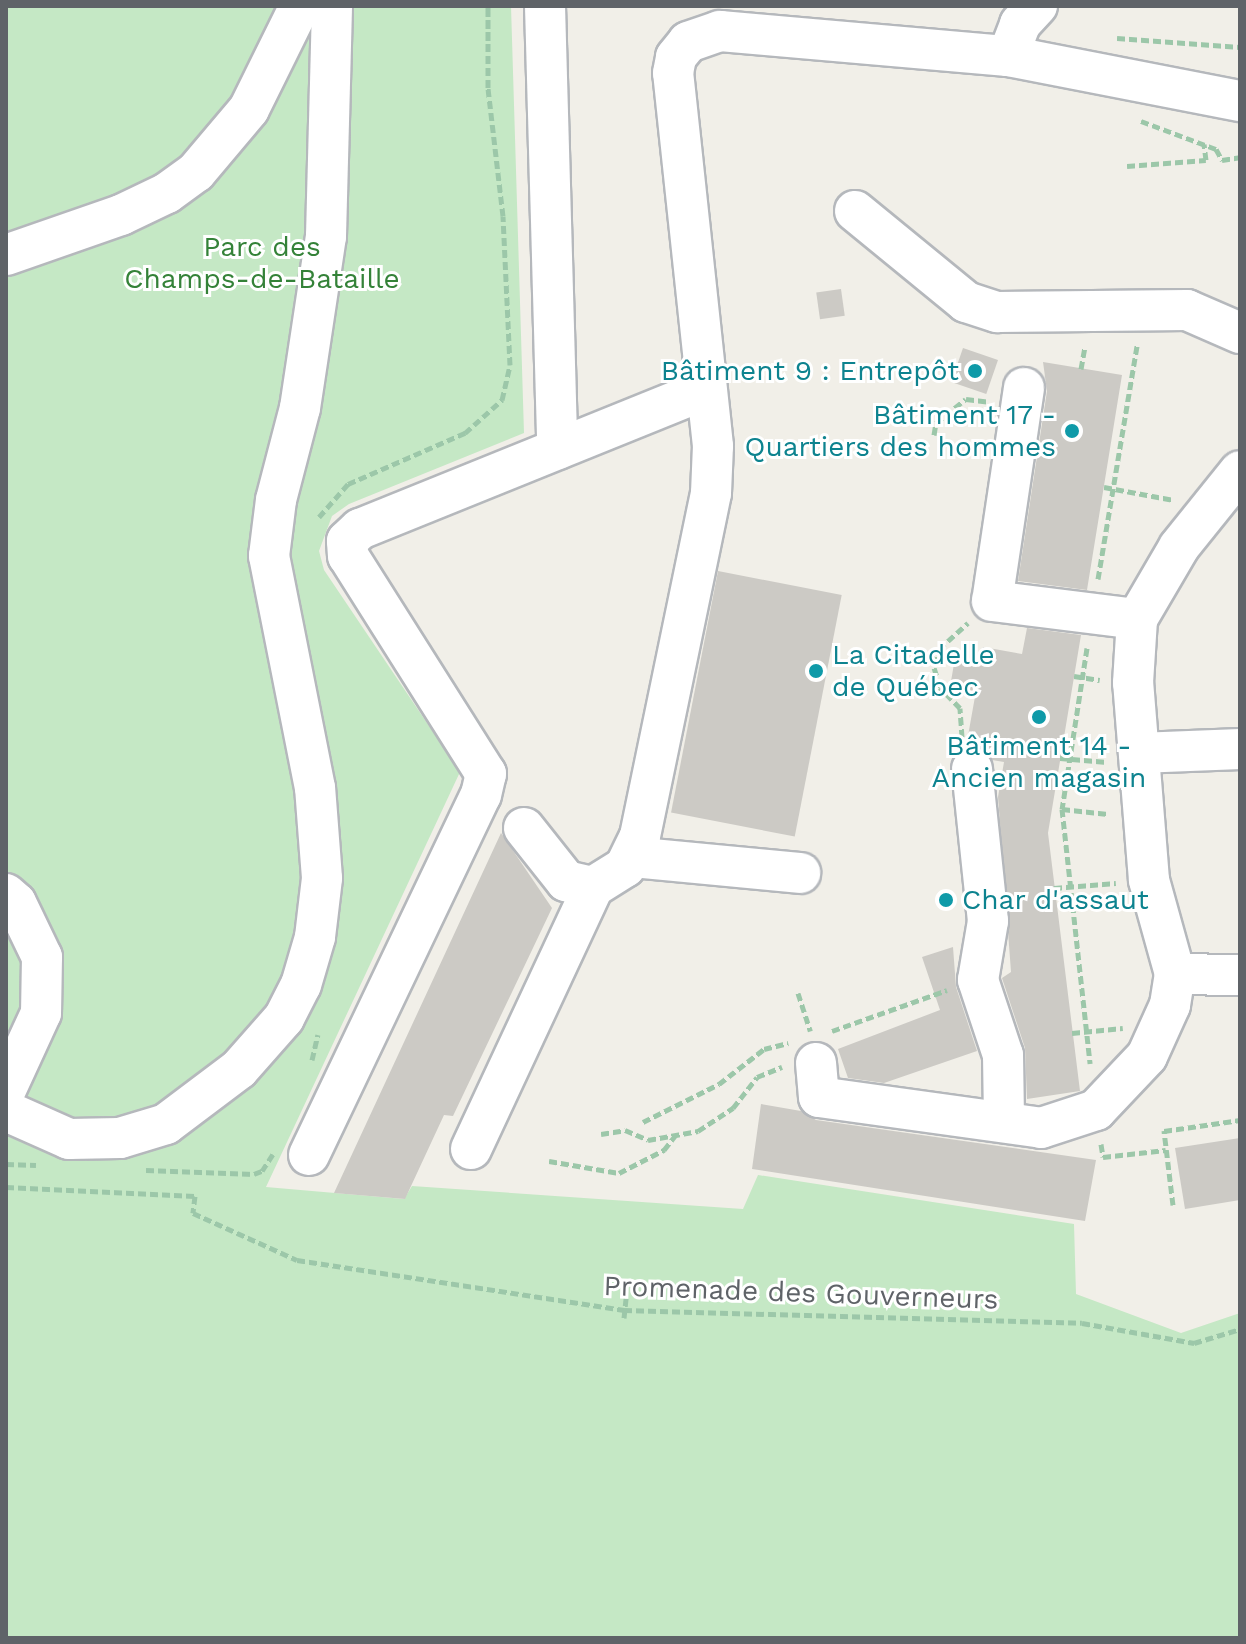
<!DOCTYPE html>
<html>
<head>
<meta charset="utf-8">
<style>
	body { margin:0 }
	#map { position:relative; width:1246px; height:1644px; overflow:hidden; background:#f1efe8; font-family:"Work Sans",sans-serif }
	div>[style] { position:absolute }
	.green>* { inset:0; background:#c5e8c5 }
	.building>* { inset:0; background:#cccac5; transform-origin:0 0 }
	.path>* { height:5px; margin-top:-2.5px; transform-origin:0; background:repeating-linear-gradient(90deg,#9cc7a9 0 8px,transparent 0 12px) }
	.roads { filter:drop-shadow(2px 0 #b5b8bc) drop-shadow(-2px 0 #b5b8bc) drop-shadow(0 2px #b5b8bc) drop-shadow(0 -2px #b5b8bc) }
	.minor>* { height:40px; margin:-20px; padding:0 20px; transform-origin:20px; border-radius:20px; background:#fff }
	.path-bridge>* { height:5px; margin-top:-2.5px; transform-origin:0; background:repeating-linear-gradient(90deg,#9cc7a9 0 8px,transparent 0 12px) }
	.dots>* { width:22px; height:22px; translate:-50% -50%; box-sizing:border-box; border:4px solid #fff; border-radius:50% }
	span { translate:-50% -50%; white-space:nowrap; text-align:center; line-height:1.15; -webkit-text-stroke:6px #fff; paint-order:stroke }
	.park-label { font-size:28px; color:#348238 }
	.culture-label { font-size:28px; color:#0d838f }
	.right { translate:-100% -50%; text-align:right }
	.left { translate:0 -50%; text-align:left }
	.street-label { font-size:28px; color:#5f6368 }
	.frame { position:absolute; inset:0; border:8px solid #5f6368; pointer-events:none }
</style>
</head>
<body>
<div id="map">
	<div class="green">
		<div style="clip-path:polygon(6px 6px,511px 6px,524px 433px,349px 504px,332px 516px,319px 551px,324px 570px,460px 772px,266px 1187px,404px 1199px,412px 1186px,743px 1209px,758px 1175px,1074px 1224px,1076px 1294px,1181px 1333px,1240px 1313px,1240px 1638px,6px 1638px)"></div>
	</div>
	<div class="building">
		<div style="left:841px;top:289px;width:27px;height:25px;rotate:82deg"></div>
		<div style="left:963px;top:348px;width:37px;height:36px;rotate:19deg"></div>
		<div style="clip-path:polygon(1043px 362px,1122px 375px,1087px 590px,1018px 581px,1047px 391px)"></div>
		<div style="left:718px;top:571px;width:126px;height:246px;rotate:11deg"></div>
		<div style="clip-path:polygon(1027px 628px,1081px 635px,1048px 833px,1080px 1091px,1027px 1099px,1025px 1048px,1002px 978px,1011px 972px,998px 797px,1004px 762px,992px 760px,981px 748px,966px 747px,976px 691px,950px 687px,955px 658px,981px 662px,983px 647px,1022px 654px)"></div>
		<div style="clip-path:polygon(501px 833px,552px 908px,453px 1116px,444px 1115px,405px 1199px,334px 1193px)"></div>
		<div style="clip-path:polygon(953px 947px,956px 987px,977px 1051px,884px 1083px,848px 1078px,838px 1049px,940px 1010px,922px 957px)"></div>
		<div style="clip-path:polygon(761px 1104px,801px 1111px,816px 1120px,1096px 1160px,1085px 1221px,752px 1169px)"></div>
		<div style="clip-path:polygon(1240px 1138px,1240px 1200px,1185px 1209px,1175px 1148px)"></div>
	</div>
	<div class="path">
		<div style="left:1117px;top:38px;width:123px;rotate:4.2deg"></div>
		<div style="left:1141px;top:121px;width:80px;rotate:20.5deg"></div>
		<div style="left:1216px;top:149px;width:13px;rotate:61deg"></div>
		<div style="left:1222px;top:160px;width:18px;rotate:-9deg"></div>
		<div style="left:1127px;top:166px;width:79px;rotate:-4.3deg"></div>
		<div style="left:1206px;top:160px;width:16px;rotate:-97deg"></div>
		<div style="left:1081px;top:369px;width:23px;rotate:-80deg"></div>
		<div style="left:934px;top:435px;width:12px;rotate:-81deg"></div>
		<div style="left:936px;top:423px;width:38px;rotate:-39deg"></div>
		<div style="left:966px;top:399px;width:23px;rotate:7deg"></div>
		<div style="left:1104px;top:487px;width:71px;rotate:10.5deg"></div>
		<div style="left:319px;top:517px;width:44px;rotate:-48.7deg"></div>
		<div style="left:348px;top:484px;width:128px;rotate:-23.6deg"></div>
		<div style="left:465px;top:433px;width:50px;rotate:-41.7deg"></div>
		<div style="left:502px;top:400px;width:36px;rotate:-77deg"></div>
		<div style="left:510px;top:365px;width:149px;rotate:-92.7deg"></div>
		<div style="left:503px;top:216px;width:129px;rotate:-96.7deg"></div>
		<div style="left:488px;top:88px;width:82px;rotate:-90deg"></div>
		<div style="left:1098px;top:579px;width:237px;rotate:-80.5deg"></div>
		<div style="left:1087px;top:648px;width:163px;rotate:98.8deg"></div>
		<div style="left:1062px;top:809px;width:256px;rotate:83.7deg"></div>
		<div style="left:1074px;top:676px;width:26px;rotate:9deg"></div>
		<div style="left:962px;top:737px;width:29px;rotate:-94deg"></div>
		<div style="left:960px;top:708px;width:29px;rotate:-134deg"></div>
		<div style="left:940px;top:687px;width:24px;rotate:-107deg"></div>
		<div style="left:933px;top:664px;width:16px;rotate:-68deg"></div>
		<div style="left:939px;top:649px;width:39px;rotate:-42deg"></div>
		<div style="left:1060px;top:758px;width:47px;rotate:4.9deg"></div>
		<div style="left:1062px;top:809px;width:46px;rotate:6.2deg"></div>
		<div style="left:1054px;top:888px;width:62px;rotate:-4.6deg"></div>
		<div style="left:798px;top:993px;width:40px;rotate:72deg"></div>
		<div style="left:832px;top:1031px;width:122px;rotate:-19.6deg"></div>
		<div style="left:1072px;top:1033px;width:51px;rotate:-5.6deg"></div>
		<div style="left:312px;top:1060px;width:26px;rotate:-77deg"></div>
		<div style="left:643px;top:1122px;width:85px;rotate:-26.6deg"></div>
		<div style="left:719px;top:1084px;width:57px;rotate:-37.9deg"></div>
		<div style="left:764px;top:1049px;width:25px;rotate:-14deg"></div>
		<div style="left:601px;top:1134px;width:24px;rotate:-9deg"></div>
		<div style="left:625px;top:1130px;width:25px;rotate:23deg"></div>
		<div style="left:648px;top:1140px;width:51px;rotate:-10.2deg"></div>
		<div style="left:698px;top:1131px;width:42px;rotate:-33.3deg"></div>
		<div style="left:733px;top:1108px;width:39px;rotate:-52deg"></div>
		<div style="left:757px;top:1077px;width:27px;rotate:-22deg"></div>
		<div style="left:1101px;top:1144px;width:13px;rotate:81deg"></div>
		<div style="left:1103px;top:1157px;width:63px;rotate:-6.3deg"></div>
		<div style="left:549px;top:1161px;width:71px;rotate:9.7deg"></div>
		<div style="left:619px;top:1173px;width:51px;rotate:-27.1deg"></div>
		<div style="left:664px;top:1150px;width:18px;rotate:-52deg"></div>
		<div style="left:6px;top:1164px;width:30px;rotate:2deg"></div>
		<div style="left:146px;top:1170px;width:108px;rotate:2.1deg"></div>
		<div style="left:254px;top:1174px;width:9px;rotate:-21deg"></div>
		<div style="left:262px;top:1171px;width:20px;rotate:-57deg"></div>
		<div style="left:6px;top:1187px;width:189px;rotate:2.7deg"></div>
		<div style="left:195px;top:1196px;width:17px;rotate:97deg"></div>
		<div style="left:193px;top:1213px;width:114px;rotate:24.3deg"></div>
		<div style="left:1173px;top:1205px;width:75px;rotate:-96.9deg"></div>
		<div style="left:1164px;top:1131px;width:77px;rotate:-8.2deg"></div>
		<div style="left:624px;top:1318px;width:20px;rotate:-84deg"></div>
	</div>
	<div class="roads">
		<div class="minor">
			<div style="left:545px;top:6px;width:443px;rotate:88.4deg"></div>
			<div style="left:1008px;top:56px;width:34px;rotate:-69deg"></div>
			<div style="left:1020px;top:24px;width:25px;rotate:-47deg"></div>
			<div style="left:855px;top:211px;width:144px;rotate:39.3deg"></div>
			<div style="left:966px;top:302px;width:33px;rotate:18deg"></div>
			<div style="left:997px;top:312px;width:190px;rotate:-0.6deg"></div>
			<div style="left:1187px;top:310px;width:58px;rotate:23.5deg"></div>
			<div style="left:6px;top:255px;width:122px;rotate:-19.2deg"></div>
			<div style="left:121px;top:215px;width:51px;rotate:-25.6deg"></div>
			<div style="left:167px;top:193px;width:36px;rotate:-36deg"></div>
			<div style="left:196px;top:172px;width:82px;rotate:-49.9deg"></div>
			<div style="left:249px;top:109px;width:115px;rotate:-63.7deg"></div>
			<div style="left:1024px;top:388px;width:215px;rotate:98.5deg"></div>
			<div style="left:992px;top:601px;width:146px;rotate:7.1deg"></div>
			<div style="left:1139px;top:753px;width:101px;rotate:-2.3deg"></div>
			<div style="left:972px;top:769px;width:153px;rotate:84deg"></div>
			<div style="left:988px;top:921px;width:60px;rotate:99.6deg"></div>
			<div style="left:978px;top:980px;width:79px;rotate:71.6deg"></div>
			<div style="left:1003px;top:1055px;width:67px;rotate:89.1deg"></div>
			<div style="left:524px;top:828px;width:68px;rotate:51.6deg"></div>
			<div style="left:566px;top:881px;width:28px;rotate:13deg"></div>
			<div style="left:632px;top:857px;width:169px;rotate:5.4deg"></div>
			<div style="left:6px;top:894px;width:13px;rotate:42deg"></div>
			<div style="left:16px;top:903px;width:60px;rotate:64.3deg"></div>
			<div style="left:42px;top:957px;width:56px;rotate:91deg"></div>
			<div style="left:41px;top:1013px;width:84px;rotate:114.7deg"></div>
			<div style="left:1175px;top:974px;width:65px;rotate:0.9deg"></div>
			<div style="left:816px;top:1063px;width:34px;rotate:85deg"></div>
			<div style="left:819px;top:1097px;width:224px;rotate:7.9deg"></div>
			<div style="left:1041px;top:1128px;width:58px;rotate:-18.1deg"></div>
			<div style="left:1096px;top:1110px;width:74px;rotate:-46.6deg"></div>
			<div style="left:1147px;top:1056px;width:56px;rotate:-65.7deg"></div>
			<div style="left:1170px;top:1005px;width:31px;rotate:-81deg"></div>
			<div style="left:1175px;top:974px;width:98px;rotate:-105.5deg"></div>
			<div style="left:1149px;top:880px;width:198px;rotate:-94.6deg"></div>
			<div style="left:1133px;top:683px;width:64px;rotate:-86.4deg"></div>
			<div style="left:1137px;top:619px;width:83px;rotate:-59.7deg"></div>
			<div style="left:1179px;top:547px;width:97px;rotate:-51.2deg"></div>
			<div style="left:6px;top:1111px;width:69px;rotate:24deg"></div>
			<div style="left:69px;top:1139px;width:51px;rotate:-1.1deg"></div>
			<div style="left:120px;top:1138px;width:48px;rotate:-16.9deg"></div>
			<div style="left:166px;top:1124px;width:91px;rotate:-37deg"></div>
			<div style="left:239px;top:1069px;width:68px;rotate:-48.6deg"></div>
			<div style="left:284px;top:1018px;width:37px;rotate:-63deg"></div>
			<div style="left:301px;top:985px;width:50px;rotate:-73.7deg"></div>
			<div style="left:315px;top:937px;width:59px;rotate:-83.2deg"></div>
			<div style="left:322px;top:878px;width:90px;rotate:-94.4deg"></div>
			<div style="left:315px;top:788px;width:237px;rotate:-101.2deg"></div>
			<div style="left:269px;top:556px;width:56px;rotate:-82.9deg"></div>
			<div style="left:276px;top:500px;width:95px;rotate:-75.4deg"></div>
			<div style="left:300px;top:408px;width:174px;rotate:-81.4deg"></div>
			<div style="left:326px;top:236px;width:230px;rotate:-88.5deg"></div>
			<div style="left:471px;top:1149px;width:289px;rotate:-65deg"></div>
			<div style="left:593px;top:887px;width:38px;rotate:-32deg"></div>
			<div style="left:625px;top:867px;width:34px;rotate:-64deg"></div>
			<div style="left:640px;top:836px;width:350px;rotate:-78.3deg"></div>
			<div style="left:711px;top:493px;width:47px;rotate:-87.6deg"></div>
			<div style="left:713px;top:446px;width:375px;rotate:-96.1deg"></div>
			<div style="left:673px;top:73px;width:16px;rotate:-79deg"></div>
			<div style="left:676px;top:57px;width:19px;rotate:-51deg"></div>
			<div style="left:688px;top:42px;width:34px;rotate:-19deg"></div>
			<div style="left:720px;top:31px;width:289px;rotate:5deg"></div>
			<div style="left:1008px;top:56px;width:236px;rotate:11deg"></div>
			<div style="left:309px;top:1155px;width:399px;rotate:-64.5deg"></div>
			<div style="left:481px;top:795px;width:22px;rotate:-77deg"></div>
			<div style="left:486px;top:774px;width:258px;rotate:-122.3deg"></div>
			<div style="left:348px;top:556px;width:15px;rotate:-94deg"></div>
			<div style="left:347px;top:541px;width:18px;rotate:-43deg"></div>
			<div style="left:360px;top:529px;width:373px;rotate:-22deg"></div>
		</div>
	</div>
	<div class="path-bridge">
		<div style="left:297px;top:1260px;width:331px;rotate:8.7deg"></div>
		<div style="left:624px;top:1310px;width:458px;rotate:1.6deg"></div>
		<div style="left:1082px;top:1323px;width:114px;rotate:10.1deg"></div>
		<div style="left:1194px;top:1343px;width:48px;rotate:-16.9deg"></div>
	</div>
	<div class="dots">
		<div style="left:975px;top:371px;background:#0f9aa8"></div>
		<div style="left:1072px;top:431px;background:#0f9aa8"></div>
		<div style="left:816px;top:671px;background:#0f9aa8"></div>
		<div style="left:1039px;top:717px;background:#0f9aa8"></div>
		<div style="left:946px;top:900px;background:#0f9aa8"></div>
	</div>
	<div class="park-label">
		<span style="left:262px;top:263px">Parc des<br>Champs-de-Bataille</span>
	</div>
	<div class="culture-label">
		<span class="right" style="left:959px;top:371px">Bâtiment 9 : Entrepôt</span>
		<span class="right" style="left:1056px;top:431px">Bâtiment 17 -<br>Quartiers des hommes</span>
		<span class="left" style="left:832px;top:671px">La Citadelle<br>de Québec</span>
		<span style="left:1039px;top:762px">Bâtiment 14 -<br>Ancien magasin</span>
		<span class="left" style="left:962px;top:900px">Char d'assaut</span>
	</div>
	<div class="street-label">
		<span style="left:801px;top:1293px;rotate:2deg">Promenade des Gouverneurs</span>
	</div>
	<div class="frame"></div>
</div>
</body>
</html>
